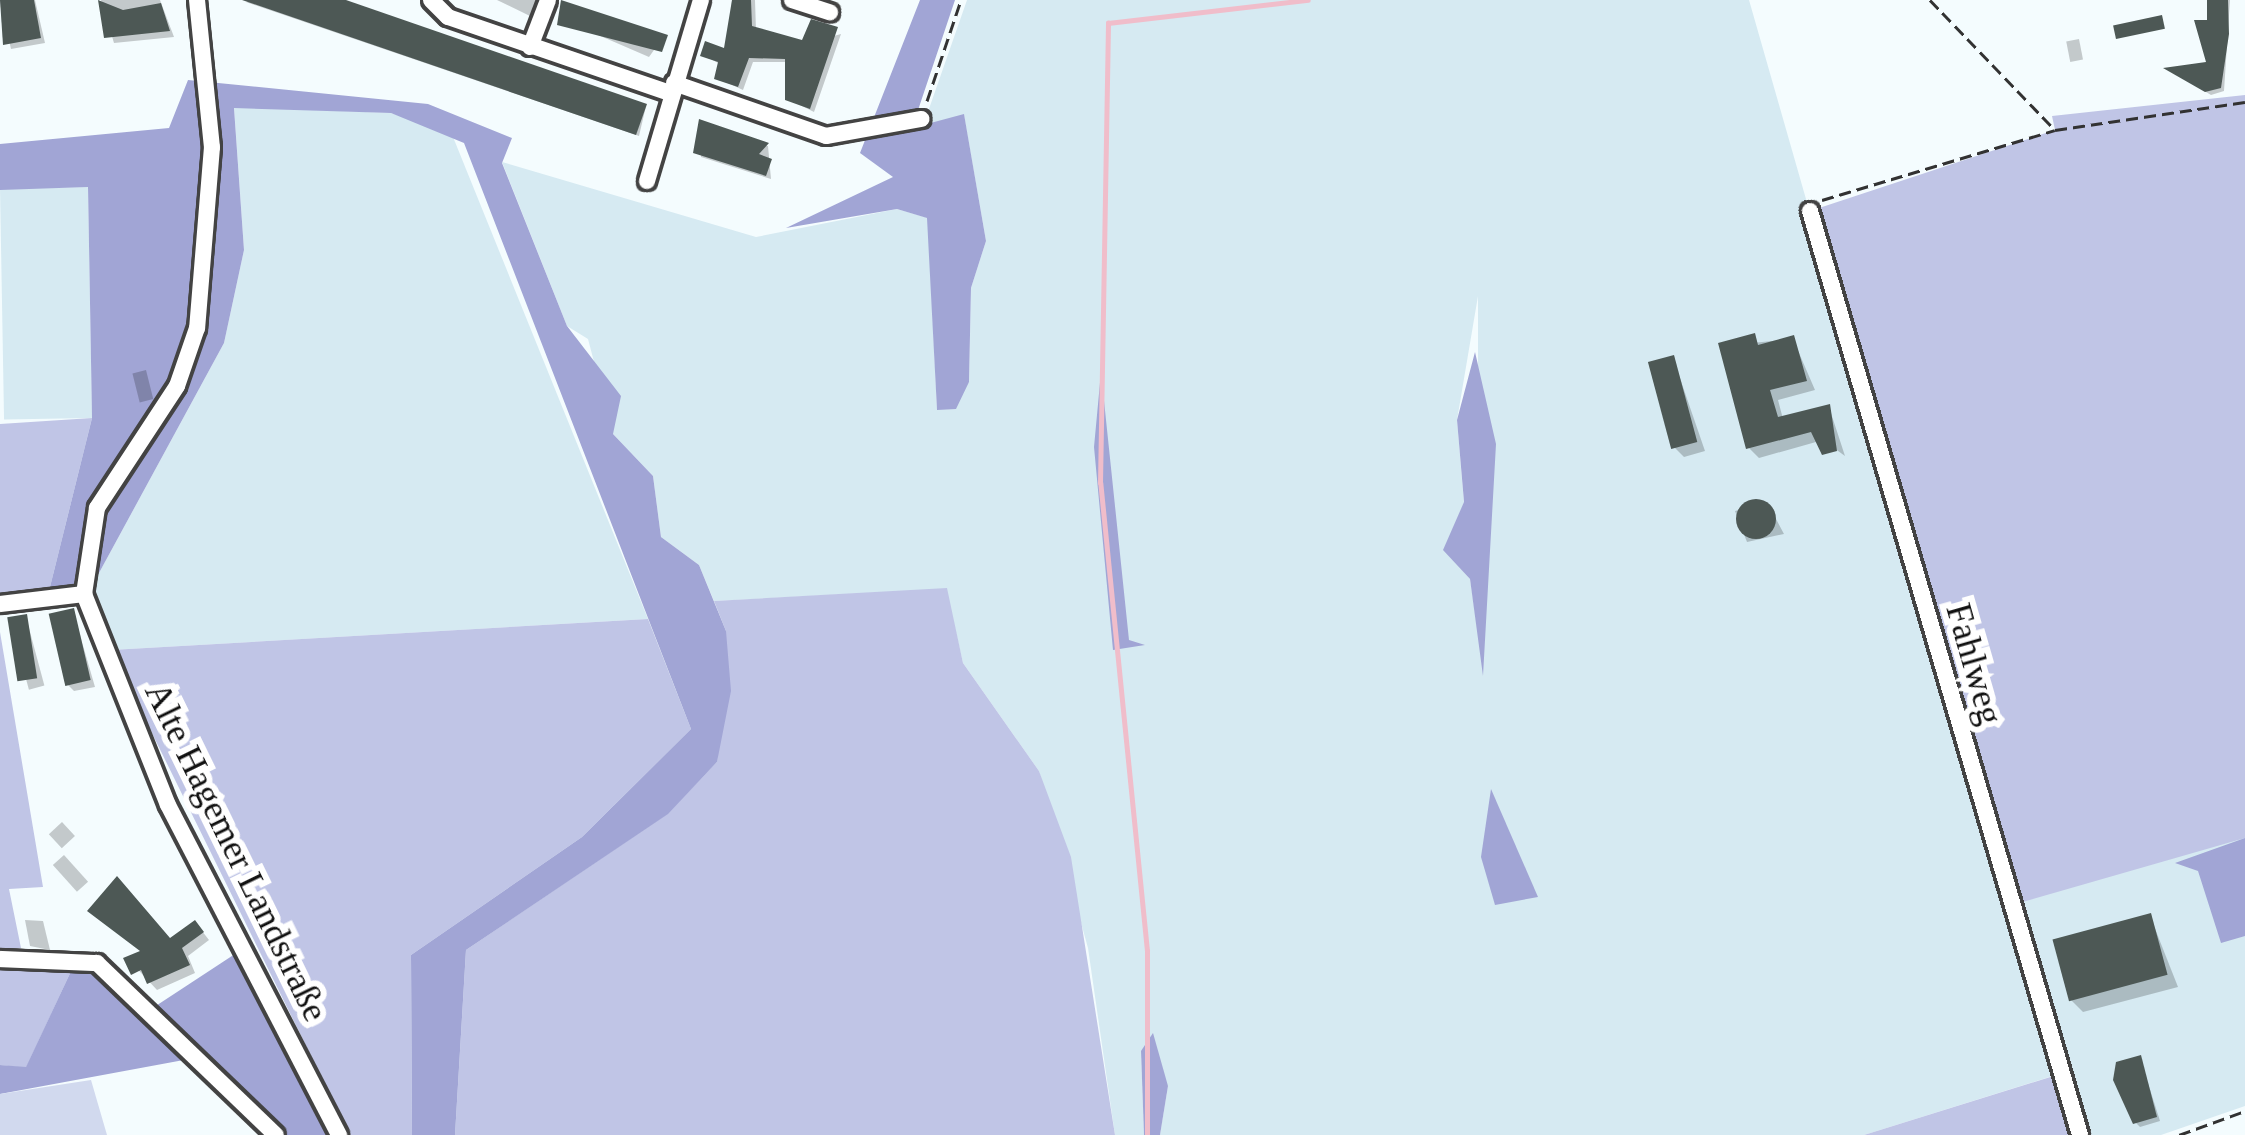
<!DOCTYPE html>
<html>
<head>
<meta charset="utf-8">
<style>
	body { margin:0 }
	#map { position:relative; width:2245px; height:1135px; overflow:hidden; background:#f4fcfe; font-family:Georgia,serif }
	div>[style] { position:absolute }
	.farmland>* { inset:0; background:#d6eaf2; transform-origin:0 0 }
	.green>* { inset:0; background:#c0c5e6 }
	.forest>* { inset:0; background:#a1a5d5 }
	.pitch>* { inset:0; background:#d1d9ee }
	.shadow>* { inset:0; background:#0003; transform-origin:0 0 }
	.stream>* { height:4.5px; margin:-2.25px; padding:0 2.25px; transform-origin:2.25px; border-radius:2.25px; background:#f0bdca }
	.building>* { inset:0; background:#4d5855; transform-origin:0 0 }
	.round { border-radius:50% }
	.path>* { height:3px; margin-top:-1.5px; transform-origin:0; background:repeating-linear-gradient(90deg,#323232 0 12px,transparent 0 18px) }
	.roads { filter:drop-shadow(3px 0 #434343) drop-shadow(-3px 0 #434343) drop-shadow(0 3px #434343) drop-shadow(0 -3px #434343) }
	.minor>* { height:16px; margin:-8px; padding:0 8px; transform-origin:8px; border-radius:8px; background:#fff }
	span { translate:-50% -50%; white-space:nowrap; text-align:center; line-height:1.15; -webkit-text-stroke:12px #fff; paint-order:stroke }
	.street-label { font-size:36px; color:#101010 }
</style>
</head>
<body>
<div id="map">
	<div class="farmland">
		<div style="clip-path:polygon(evenodd,967px 0,1749px 0,1942px 674px,2245px 838px,2245px 1106px,2161px 1135px,2087px 1135px,2062px 1073px,1864px 1135px,1160px 1135px,1168px 1086px,1141px 1051px,1144px 1135px,1115px 1135px,1088px 948px,1039px 771px,963px 663px,946px 589px,714px 601px,699px 565px,661px 537px,653px 476px,613px 434px,588px 339px,567px 326px,502px 162px,756px 237px,897px 209px,928px 218px,937px 410px,969px 382px,971px 288px,986px 241px,964px 115px,923px 126px,967px 0,1478px 296px,1478px 602px,1483px 666px,1470px 579px,1444px 550px,1464px 503px,1457px 420px,1478px 296px)"></div>
		<div style="clip-path:polygon(234px 107px,391px 113px,451px 132px,648px 619px,111px 650px,93px 584px,224px 343px,244px 250px)"></div>
		<div style="left:88px;top:187px;width:231px;height:88px;rotate:89deg"></div>
	</div>
	<div class="green">
		<div style="clip-path:polygon(2245px 95px,2245px 838px,2012px 905px,1810px 211px,2055px 130px,2052px 116px)"></div>
		<div style="clip-path:polygon(92px 418px,49px 591px,0 595px,0 424px)"></div>
		<div style="clip-path:polygon(947px 588px,963px 663px,1039px 771px,1071px 857px,1115px 1135px,455px 1135px,466px 950px,667px 814px,717px 762px,726px 631px,714px 601px)"></div>
		<div style="clip-path:polygon(648px 619px,691px 729px,582px 837px,411px 955px,412px 1135px,350px 1135px,111px 650px)"></div>
		<div style="clip-path:polygon(0 632px,43px 887px,9px 889px,21px 948px,0 951px)"></div>
		<div style="clip-path:polygon(0 967px,73px 967px,26px 1068px,0 1065px)"></div>
		<div style="clip-path:polygon(2063px 1073px,2080px 1135px,1864px 1135px)"></div>
	</div>
	<div class="forest">
		<div style="clip-path:polygon(920px 0,955px 0,912px 128px,964px 114px,986px 241px,971px 288px,969px 382px,956px 409px,937px 410px,927px 218px,897px 209px,786px 228px,893px 177px,860px 153px)"></div>
		<div style="clip-path:polygon(188px 80px,428px 104px,512px 138px,502px 163px,567px 326px,621px 396px,613px 434px,653px 476px,661px 537px,699px 565px,726px 631px,731px 691px,717px 762px,668px 814px,466px 950px,455px 1135px,412px 1135px,411px 955px,582px 837px,691px 729px,464px 143px,391px 113px,234px 108px,244px 250px,224px 343px,93px 584px,49px 591px,92px 418px,88px 187px,0 190px,0 144px,169px 128px)"></div>
		<div style="clip-path:polygon(1475px 352px,1496px 444px,1483px 676px,1470px 579px,1443px 550px,1464px 502px,1457px 420px)"></div>
		<div style="clip-path:polygon(1101px 372px,1129px 640px,1145px 645px,1113px 650px,1094px 447px)"></div>
		<div style="clip-path:polygon(1491px 789px,1538px 897px,1495px 905px,1481px 857px)"></div>
		<div style="clip-path:polygon(2245px 838px,2245px 936px,2221px 943px,2198px 871px,2175px 863px)"></div>
		<div style="clip-path:polygon(238px 952px,332px 1135px,285px 1135px,200px 1057px,0 1094px,0 1065px,26px 1067px,73px 967px,92px 968px,142px 1015px)"></div>
		<div style="clip-path:polygon(1153px 1033px,1168px 1086px,1160px 1135px,1144px 1135px,1141px 1051px)"></div>
	</div>
	<div class="pitch">
		<div style="clip-path:polygon(91px 1080px,107px 1135px,0 1135px,0 1094px)"></div>
	</div>
	<div class="shadow">
		<div style="clip-path:polygon(0 0,35px 0,45px 43px,11px 49px)"></div>
		<div style="clip-path:polygon(101px 0,160px 0,174px 37px,114px 43px)"></div>
		<div style="clip-path:polygon(337px 0,646px 106px,639px 136px,246px 2px)"></div>
		<div style="clip-path:polygon(497px 0,538px 0,530px 16px)"></div>
		<div style="clip-path:polygon(732px 0,755px 0,756px 30px,804px 44px,841px 34px,814px 112px,788px 99px,788px 62px,753px 62px,743px 90px,717px 78px,720px 64px,703px 55px,727px 52px)"></div>
		<div style="clip-path:polygon(2210px 0,2230px 0,2224px 91px,2211px 95px,2169px 70px,2210px 65px)"></div>
		<div style="clip-path:polygon(568px 22px,664px 36px,649px 57px)"></div>
		<div style="left:2079px;top:39px;width:21px;height:13px;rotate:79deg"></div>
		<div style="clip-path:polygon(701px 123px,768px 146px,771px 179px,701px 157px)"></div>
		<div style="clip-path:polygon(1793px 339px,1815px 390px,1778px 400px,1783px 419px,1829px 407px,1845px 456px,1823px 440px,1759px 458px,1749px 448px,1721px 346px)"></div>
		<div style="clip-path:polygon(1673px 358px,1705px 451px,1684px 457px,1675px 448px)"></div>
		<div style="left:146px;top:370px;width:30px;height:14px;rotate:76deg"></div>
		<div style="clip-path:polygon(1767px 502px,1784px 534px,1747px 542px,1735px 511px)"></div>
		<div style="clip-path:polygon(73px 611px,95px 687px,74px 691px,67px 684px)"></div>
		<div style="left:26px;top:617px;width:71px;height:16px;rotate:75deg"></div>
		<div style="left:62px;top:822px;width:19px;height:18px;rotate:47deg"></div>
		<div style="left:64px;top:855px;width:36px;height:15px;rotate:48deg"></div>
		<div style="clip-path:polygon(2150px 916px,2178px 987px,2083px 1012px,2071px 1000px)"></div>
		<div style="clip-path:polygon(25px 920px,43px 921px,50px 950px,30px 946px)"></div>
		<div style="clip-path:polygon(202px 931px,209px 940px,188px 956px,195px 973px,157px 990px,128px 959px)"></div>
		<div style="clip-path:polygon(2140px 1058px,2160px 1121px,2140px 1127px,2135px 1122px)"></div>
	</div>
	<div class="stream">
		<div style="left:1147px;top:1135px;width:184px;rotate:-90deg"></div>
		<div style="left:1147px;top:951px;width:470px;rotate:-95.7deg"></div>
		<div style="left:1100px;top:483px;width:460px;rotate:-89deg"></div>
		<div style="left:1108px;top:23px;width:201px;rotate:-6.6deg"></div>
	</div>
	<div class="building">
		<div style="clip-path:polygon(0 0,34px 0,41px 38px,3px 45px)"></div>
		<div style="clip-path:polygon(98px 0,123px 10px,161px 3px,170px 31px,104px 38px)"></div>
		<div style="clip-path:polygon(242px 0,346px 0,647px 104px,636px 135px)"></div>
		<div style="clip-path:polygon(561px 0,668px 35px,662px 52px,557px 25px)"></div>
		<div style="clip-path:polygon(732px 0,751px 0,752px 26px,802px 40px,811px 19px,838px 27px,810px 109px,785px 100px,785px 59px,749px 58px,738px 87px,714px 79px,718px 62px,700px 56px,705px 41px,724px 48px)"></div>
		<div style="clip-path:polygon(2207px 0,2228px 0,2229px 34px,2221px 88px,2205px 92px,2163px 68px,2206px 62px,2194px 20px,2207px 20px)"></div>
		<div style="left:2162px;top:15px;width:14px;height:50px;rotate:78deg"></div>
		<div style="clip-path:polygon(699px 119px,769px 143px,759px 154px,772px 159px,766px 176px,693px 153px)"></div>
		<div style="clip-path:polygon(1755px 333px,1758px 345px,1794px 335px,1807px 381px,1770px 390px,1778px 417px,1830px 404px,1837px 451px,1822px 455px,1811px 432px,1746px 449px,1718px 343px)"></div>
		<div style="left:1674px;top:355px;width:90px;height:27px;rotate:75deg"></div>
		<div class="round" style="left:1736px;top:499px;width:40px;height:40px"></div>
		<div style="left:74px;top:608px;width:74px;height:26px;rotate:77deg"></div>
		<div style="left:27px;top:614px;width:65px;height:20px;rotate:81deg"></div>
		<div style="clip-path:polygon(117px 876px,170px 938px,195px 920px,204px 932px,182px 948px,190px 965px,147px 984px,141px 970px,131px 975px,123px 958px,140px 951px,87px 911px)"></div>
		<div style="left:2151px;top:913px;width:64px;height:102px;rotate:75deg"></div>
		<div style="clip-path:polygon(2141px 1055px,2157px 1117px,2133px 1124px,2113px 1080px,2116px 1062px)"></div>
	</div>
	<div class="path">
		<div style="left:1930px;top:0;width:178px;rotate:46.1deg"></div>
		<div style="left:927px;top:101px;width:107px;rotate:-71.4deg"></div>
		<div style="left:1822px;top:200px;width:243px;rotate:-16.7deg"></div>
		<div style="left:2055px;top:130px;width:192px;rotate:-8.4deg"></div>
		<div style="left:2179px;top:1135px;width:70px;rotate:-20deg"></div>
	</div>
	<div class="roads">
		<div class="minor">
			<div style="left:197px;top:0;width:148px;rotate:84.2deg"></div>
			<div style="left:212px;top:147px;width:182px;rotate:94.7deg"></div>
			<div style="left:197px;top:328px;width:61px;rotate:109deg"></div>
			<div style="left:177px;top:386px;width:146px;rotate:123.3deg"></div>
			<div style="left:97px;top:508px;width:87px;rotate:98.6deg"></div>
			<div style="left:84px;top:594px;width:227px;rotate:68.3deg"></div>
			<div style="left:168px;top:805px;width:372px;rotate:62.6deg"></div>
			<div style="left:431px;top:0;width:24px;rotate:45deg"></div>
			<div style="left:448px;top:17px;width:231px;rotate:18.9deg"></div>
			<div style="left:792px;top:0;width:40px;rotate:18deg"></div>
			<div style="left:530px;top:47px;width:50px;rotate:-69deg"></div>
			<div style="left:674px;top:83px;width:161px;rotate:19.2deg"></div>
			<div style="left:826px;top:136px;width:97px;rotate:-10.1deg"></div>
			<div style="left:647px;top:181px;width:189px;rotate:-73.4deg"></div>
			<div style="left:1810px;top:211px;width:963px;rotate:73.71deg"></div>
			<div style="left:0;top:604px;width:85px;rotate:-6.8deg"></div>
			<div style="left:0;top:959px;width:97px;rotate:2.4deg"></div>
			<div style="left:97px;top:963px;width:248px;rotate:43.9deg"></div>
		</div>
	</div>
	<div class="street-label">
		<span style="left:1974px;top:664px;rotate:74deg">Fahlweg</span>
		<span style="left:236px;top:852px;rotate:64deg">Alte Hagemer Landstraße</span>
	</div>
</div>
</body>
</html>
